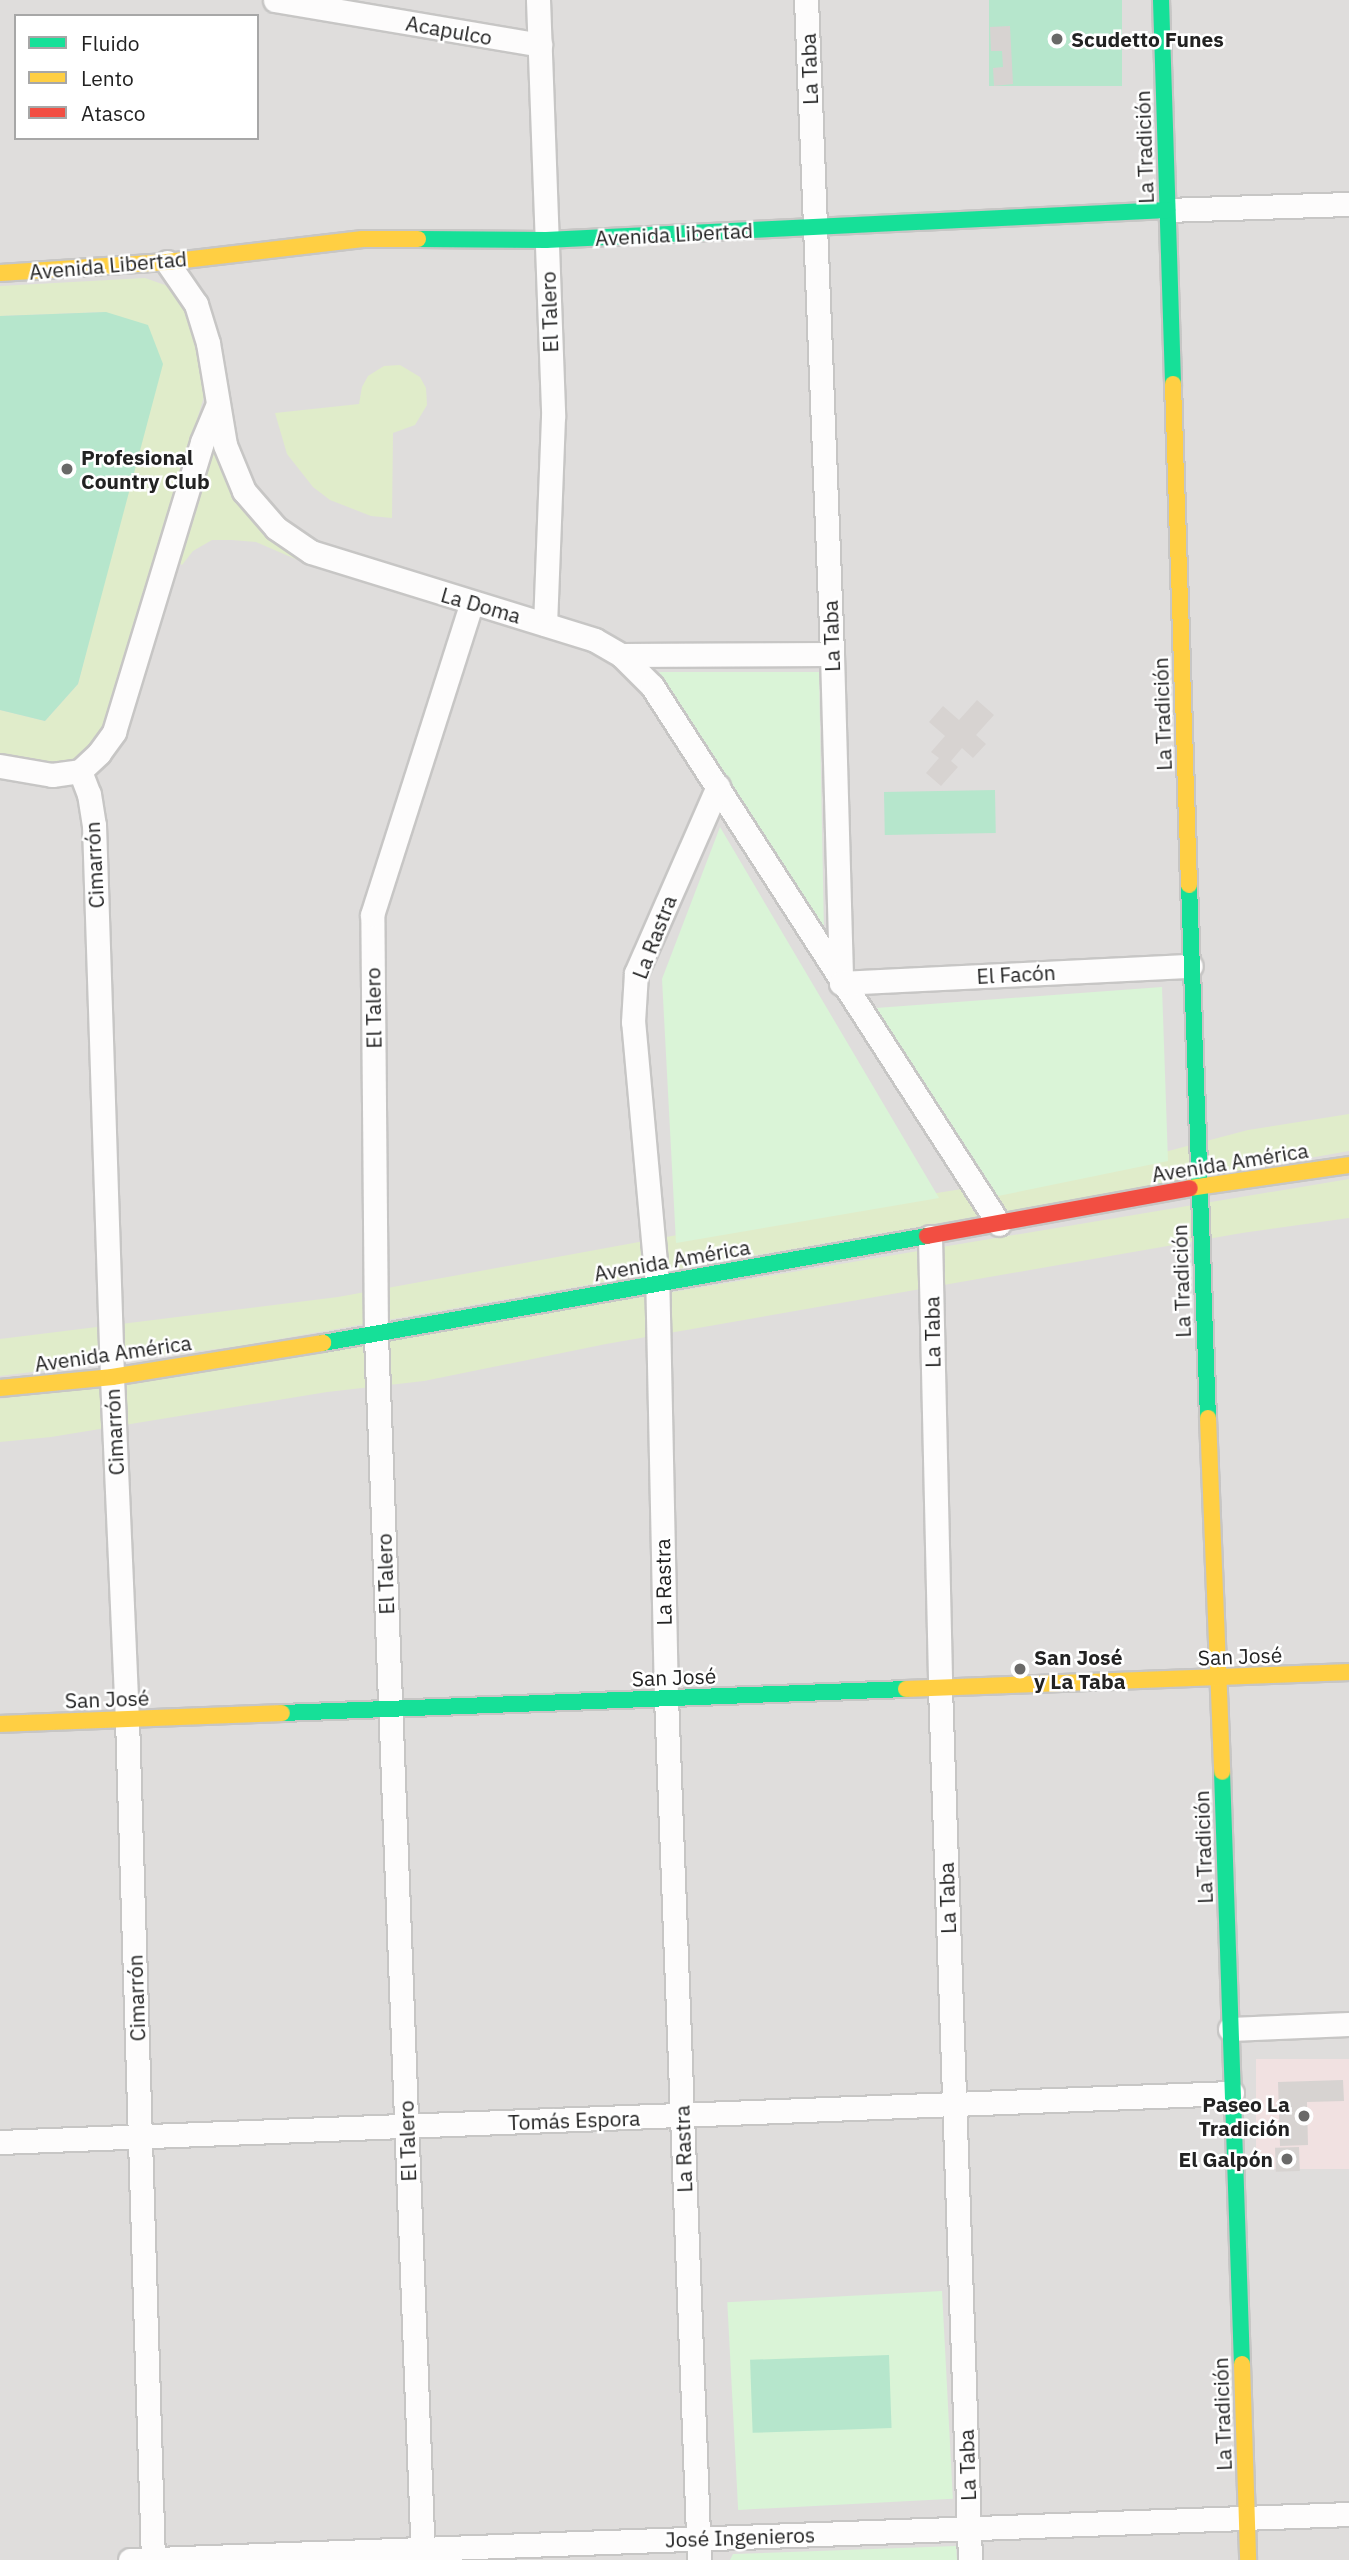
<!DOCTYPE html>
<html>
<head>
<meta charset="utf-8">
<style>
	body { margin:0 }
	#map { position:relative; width:1349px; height:2560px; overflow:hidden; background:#f0edea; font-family:"IBM Plex Sans",sans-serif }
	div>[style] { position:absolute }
	.residential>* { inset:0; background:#dfdddc }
	.commercial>* { inset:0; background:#f1e1e1; transform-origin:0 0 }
	.grass>* { inset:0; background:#e0ecca }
	.park>* { inset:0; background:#daf4d7; transform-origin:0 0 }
	.pitch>* { inset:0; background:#b6e6cc; transform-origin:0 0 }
	.building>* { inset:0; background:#d7d3d1; transform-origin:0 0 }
	.roads { filter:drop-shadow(2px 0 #c7c6c5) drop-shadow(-2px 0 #c7c6c5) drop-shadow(0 2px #c7c6c5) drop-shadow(0 -2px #c7c6c5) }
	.street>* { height:23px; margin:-11.5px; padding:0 11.5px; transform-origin:11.5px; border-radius:11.5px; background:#fdfcfc }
	.fast>* { height:16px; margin:-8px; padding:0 8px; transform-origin:8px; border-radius:8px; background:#16e098 }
	.slow>* { height:16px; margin:-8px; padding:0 8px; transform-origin:8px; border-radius:8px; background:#ffcf43 }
	.jam>* { height:16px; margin:-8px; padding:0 8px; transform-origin:8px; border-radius:8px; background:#f24e42 }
	.dots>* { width:19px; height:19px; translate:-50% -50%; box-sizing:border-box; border:4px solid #fff; border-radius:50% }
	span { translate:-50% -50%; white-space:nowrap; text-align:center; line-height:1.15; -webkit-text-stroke:5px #fff; paint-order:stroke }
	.street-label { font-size:21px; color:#222 }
	.poi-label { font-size:21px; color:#222; font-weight:700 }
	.left { translate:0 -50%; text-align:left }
	.right { translate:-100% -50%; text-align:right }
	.legend { position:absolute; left:14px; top:14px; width:245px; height:126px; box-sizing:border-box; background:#fff; border:2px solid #a7a7a7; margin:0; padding:9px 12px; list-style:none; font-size:21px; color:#222 }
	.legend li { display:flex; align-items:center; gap:14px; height:35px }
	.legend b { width:35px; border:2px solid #a7a7a7 }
</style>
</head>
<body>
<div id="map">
	<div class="residential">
		<div style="clip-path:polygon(evenodd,0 0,1349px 0,1349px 2560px,0 2560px,0 0,16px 16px,257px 16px,257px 138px,16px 138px,16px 16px)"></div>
	</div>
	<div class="commercial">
		<div style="left:1349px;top:2059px;width:110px;height:93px;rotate:90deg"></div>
	</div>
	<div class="grass">
		<div style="clip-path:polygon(145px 278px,165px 285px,185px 304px,196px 323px,206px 390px,106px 720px,97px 737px,76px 760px,48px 767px,0 759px,0 710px,45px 721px,78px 684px,106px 574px,106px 312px,0 316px,0 286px)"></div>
		<div style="clip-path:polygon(400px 365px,420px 377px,426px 388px,427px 405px,415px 425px,393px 433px,392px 518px,371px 516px,330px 500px,313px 487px,287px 454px,275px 413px,359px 404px,362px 387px,368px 376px,384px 366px)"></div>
		<div style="clip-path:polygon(211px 438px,250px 515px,272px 538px,307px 564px,256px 542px,232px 540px,212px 540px,193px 551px,182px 565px,175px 560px)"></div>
		<div style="clip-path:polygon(1349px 1114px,1349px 1151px,240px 1346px,0 1376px,0 1339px,338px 1297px,699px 1231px,1031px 1178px,1157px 1154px,1248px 1130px)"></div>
		<div style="clip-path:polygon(1349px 1179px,1349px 1218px,1242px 1233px,606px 1344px,424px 1381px,327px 1392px,51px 1437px,0 1442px,0 1399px,637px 1298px)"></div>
	</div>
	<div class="park">
		<div style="clip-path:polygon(659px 672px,819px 672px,824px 933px)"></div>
		<div style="clip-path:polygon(720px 827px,939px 1198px,676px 1243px,662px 979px)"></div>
		<div style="clip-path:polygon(1162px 987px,1168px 1161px,998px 1196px,876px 1008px)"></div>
		<div style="left:942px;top:2291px;width:208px;height:215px;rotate:87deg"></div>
		<div style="clip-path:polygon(956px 2546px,957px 2560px,730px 2560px,733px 2554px)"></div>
	</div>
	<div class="pitch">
		<div style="left:989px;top:0;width:133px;height:86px"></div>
		<div style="clip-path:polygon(106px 312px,148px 325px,163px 364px,78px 684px,45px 721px,0 710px,0 316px)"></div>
		<div style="left:995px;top:790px;width:43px;height:111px;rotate:89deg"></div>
		<div style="left:889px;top:2355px;width:73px;height:139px;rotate:88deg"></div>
	</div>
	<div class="building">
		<div style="clip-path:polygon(1010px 26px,1013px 84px,994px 86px,993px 68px,1003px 67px,1002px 51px,991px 51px,990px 27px)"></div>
		<div style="clip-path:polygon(977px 700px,994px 715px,976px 735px,986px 744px,973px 758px,962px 748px,951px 761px,958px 767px,941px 786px,926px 773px,939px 758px,931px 752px,945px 736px,929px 722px,943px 706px,959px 720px)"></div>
		<div style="clip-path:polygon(1343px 2080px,1344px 2101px,1307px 2102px,1308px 2145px,1280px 2146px,1278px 2082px)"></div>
		<div style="left:1299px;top:2147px;width:24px;height:24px;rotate:88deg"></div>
	</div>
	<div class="roads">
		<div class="street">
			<div style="left:275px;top:0;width:269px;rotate:9.6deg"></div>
			<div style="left:538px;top:0;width:417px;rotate:87.9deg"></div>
			<div style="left:553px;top:417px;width:207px;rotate:92.2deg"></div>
			<div style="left:806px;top:0;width:655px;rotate:87.72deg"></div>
			<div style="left:832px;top:654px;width:329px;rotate:88.4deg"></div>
			<div style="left:1167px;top:210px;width:182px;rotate:-1.9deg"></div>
			<div style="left:167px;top:262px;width:51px;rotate:55.4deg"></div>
			<div style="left:196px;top:304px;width:41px;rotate:72.9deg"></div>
			<div style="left:208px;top:343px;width:103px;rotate:80.5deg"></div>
			<div style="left:225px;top:445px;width:50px;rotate:67.6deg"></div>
			<div style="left:244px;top:491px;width:49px;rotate:49.1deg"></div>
			<div style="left:276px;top:528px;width:42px;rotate:34.4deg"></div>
			<div style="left:311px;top:552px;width:297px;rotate:17.2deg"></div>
			<div style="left:595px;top:640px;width:30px;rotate:30deg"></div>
			<div style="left:621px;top:655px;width:211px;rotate:-0.3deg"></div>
			<div style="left:621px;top:655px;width:44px;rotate:45deg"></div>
			<div style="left:652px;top:686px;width:640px;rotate:57.18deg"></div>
			<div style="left:0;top:766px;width:53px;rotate:9.8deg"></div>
			<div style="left:52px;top:775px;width:28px;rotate:-8deg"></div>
			<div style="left:80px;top:771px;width:25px;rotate:69deg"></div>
			<div style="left:89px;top:794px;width:31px;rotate:81deg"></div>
			<div style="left:94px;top:825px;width:552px;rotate:88.13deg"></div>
			<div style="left:112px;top:1377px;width:342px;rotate:87.5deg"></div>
			<div style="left:127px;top:1719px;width:841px;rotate:88.23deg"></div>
			<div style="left:80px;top:771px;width:26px;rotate:-43deg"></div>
			<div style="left:99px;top:753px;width:26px;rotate:-54deg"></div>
			<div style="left:114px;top:732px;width:303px;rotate:-73.1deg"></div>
			<div style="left:202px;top:442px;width:41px;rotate:-67.2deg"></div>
			<div style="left:841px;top:983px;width:350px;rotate:-2.8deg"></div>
			<div style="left:930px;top:1237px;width:451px;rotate:88.7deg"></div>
			<div style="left:940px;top:1688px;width:873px;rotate:88.03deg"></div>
			<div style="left:1230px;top:2029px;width:119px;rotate:-2.4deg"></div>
			<div style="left:0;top:2142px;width:1233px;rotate:-2.28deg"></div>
			<div style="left:130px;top:2560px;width:1220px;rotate:-2.16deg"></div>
			<div style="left:423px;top:2560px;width:1227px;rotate:-92.2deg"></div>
			<div style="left:376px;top:1334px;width:419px;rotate:-90.5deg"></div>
			<div style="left:372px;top:915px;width:326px;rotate:-72.3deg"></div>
			<div style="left:699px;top:2560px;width:863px;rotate:-92.19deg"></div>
			<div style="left:666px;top:1698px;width:414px;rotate:-91.2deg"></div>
			<div style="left:657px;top:1284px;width:263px;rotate:-95.2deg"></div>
			<div style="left:633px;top:1022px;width:49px;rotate:-86.5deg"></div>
			<div style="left:636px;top:973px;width:204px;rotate:-66.3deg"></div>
		</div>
		<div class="fast">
			<div style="left:1161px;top:0;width:384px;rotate:88.2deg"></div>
			<div style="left:418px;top:239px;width:128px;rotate:0.4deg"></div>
			<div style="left:546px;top:240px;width:622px;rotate:-2.77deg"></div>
			<div style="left:1189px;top:885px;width:533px;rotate:87.96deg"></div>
			<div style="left:323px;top:1343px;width:613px;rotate:-10.05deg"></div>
			<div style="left:282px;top:1713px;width:624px;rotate:-2.2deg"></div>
			<div style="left:1222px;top:1772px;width:592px;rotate:88.07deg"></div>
		</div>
		<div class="slow">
			<div style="left:0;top:273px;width:167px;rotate:-3.8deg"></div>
			<div style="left:167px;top:262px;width:197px;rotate:-6.7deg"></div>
			<div style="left:363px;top:239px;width:55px"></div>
			<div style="left:1173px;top:384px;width:501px;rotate:88.17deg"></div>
			<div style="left:1190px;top:1188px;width:161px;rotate:-8.2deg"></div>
			<div style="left:0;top:1388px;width:113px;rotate:-5.6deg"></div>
			<div style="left:112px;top:1377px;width:214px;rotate:-9.2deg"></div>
			<div style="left:1208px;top:1418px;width:354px;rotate:87.7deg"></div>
			<div style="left:906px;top:1689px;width:443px;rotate:-2.2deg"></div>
			<div style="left:0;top:1724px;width:282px;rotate:-2.2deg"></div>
			<div style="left:1242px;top:2364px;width:196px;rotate:88.2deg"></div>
		</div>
		<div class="jam">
			<div style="left:927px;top:1236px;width:267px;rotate:-10.3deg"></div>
		</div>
	</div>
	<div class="dots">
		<div style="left:1057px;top:39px;background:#6a6968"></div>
		<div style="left:67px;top:469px;background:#6a6968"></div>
		<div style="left:1020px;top:1669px;background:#6a6968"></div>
		<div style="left:1304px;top:2116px;background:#6a6968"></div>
		<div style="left:1287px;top:2159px;background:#6a6968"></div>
	</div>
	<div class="street-label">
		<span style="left:449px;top:30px;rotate:10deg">Acapulco</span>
		<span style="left:809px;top:69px;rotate:-92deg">La Taba</span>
		<span style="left:1144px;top:147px;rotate:-92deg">La Tradición</span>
		<span style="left:674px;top:234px;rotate:-3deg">Avenida Libertad</span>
		<span style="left:108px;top:265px;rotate:-5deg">Avenida Libertad</span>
		<span style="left:549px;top:312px;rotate:-92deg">El Talero</span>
		<span style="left:481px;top:605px;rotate:16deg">La Doma</span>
		<span style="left:831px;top:636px;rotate:-92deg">La Taba</span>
		<span style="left:1162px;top:714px;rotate:-92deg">La Tradición</span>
		<span style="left:94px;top:865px;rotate:-93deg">Cimarrón</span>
		<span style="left:654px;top:937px;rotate:-69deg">La Rastra</span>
		<span style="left:1016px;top:974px;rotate:-3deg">El Facón</span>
		<span style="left:373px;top:1008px;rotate:-91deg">El Talero</span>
		<span style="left:1230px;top:1162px;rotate:-9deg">Avenida América</span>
		<span style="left:672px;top:1260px;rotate:-10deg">Avenida América</span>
		<span style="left:1181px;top:1281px;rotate:-92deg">La Tradición</span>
		<span style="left:932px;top:1332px;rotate:-91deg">La Taba</span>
		<span style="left:113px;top:1353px;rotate:-8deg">Avenida América</span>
		<span style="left:114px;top:1432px;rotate:-93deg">Cimarrón</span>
		<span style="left:385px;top:1574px;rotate:-92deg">El Talero</span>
		<span style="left:663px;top:1582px;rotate:-91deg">La Rastra</span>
		<span style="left:1240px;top:1656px;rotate:-2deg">San José</span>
		<span style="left:674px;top:1677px;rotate:-2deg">San José</span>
		<span style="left:107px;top:1699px;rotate:-2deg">San José</span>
		<span style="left:1203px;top:1847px;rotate:-92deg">La Tradición</span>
		<span style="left:947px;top:1898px;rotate:-92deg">La Taba</span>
		<span style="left:136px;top:1998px;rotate:-92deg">Cimarrón</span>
		<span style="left:574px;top:2120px;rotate:-2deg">Tomás Espora</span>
		<span style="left:407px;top:2141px;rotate:-92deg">El Talero</span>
		<span style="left:683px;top:2149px;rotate:-92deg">La Rastra</span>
		<span style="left:1222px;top:2414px;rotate:-92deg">La Tradición</span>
		<span style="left:967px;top:2465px;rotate:-92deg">La Taba</span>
		<span style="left:740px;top:2537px;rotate:-2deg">José Ingenieros</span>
	</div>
	<div class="poi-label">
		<span class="left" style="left:1071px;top:39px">Scudetto Funes</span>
		<span class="left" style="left:81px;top:469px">Profesional<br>Country Club</span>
		<span class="left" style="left:1034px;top:1669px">San José<br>y La Taba</span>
		<span class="right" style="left:1290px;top:2116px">Paseo La<br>Tradición</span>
		<span class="right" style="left:1273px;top:2159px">El Galpón</span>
	</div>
	<ul class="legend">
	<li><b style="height:9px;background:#16e098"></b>Fluido</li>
	<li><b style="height:9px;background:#ffcf43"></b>Lento</li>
	<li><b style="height:9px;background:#f24e42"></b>Atasco</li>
	</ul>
</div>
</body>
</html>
